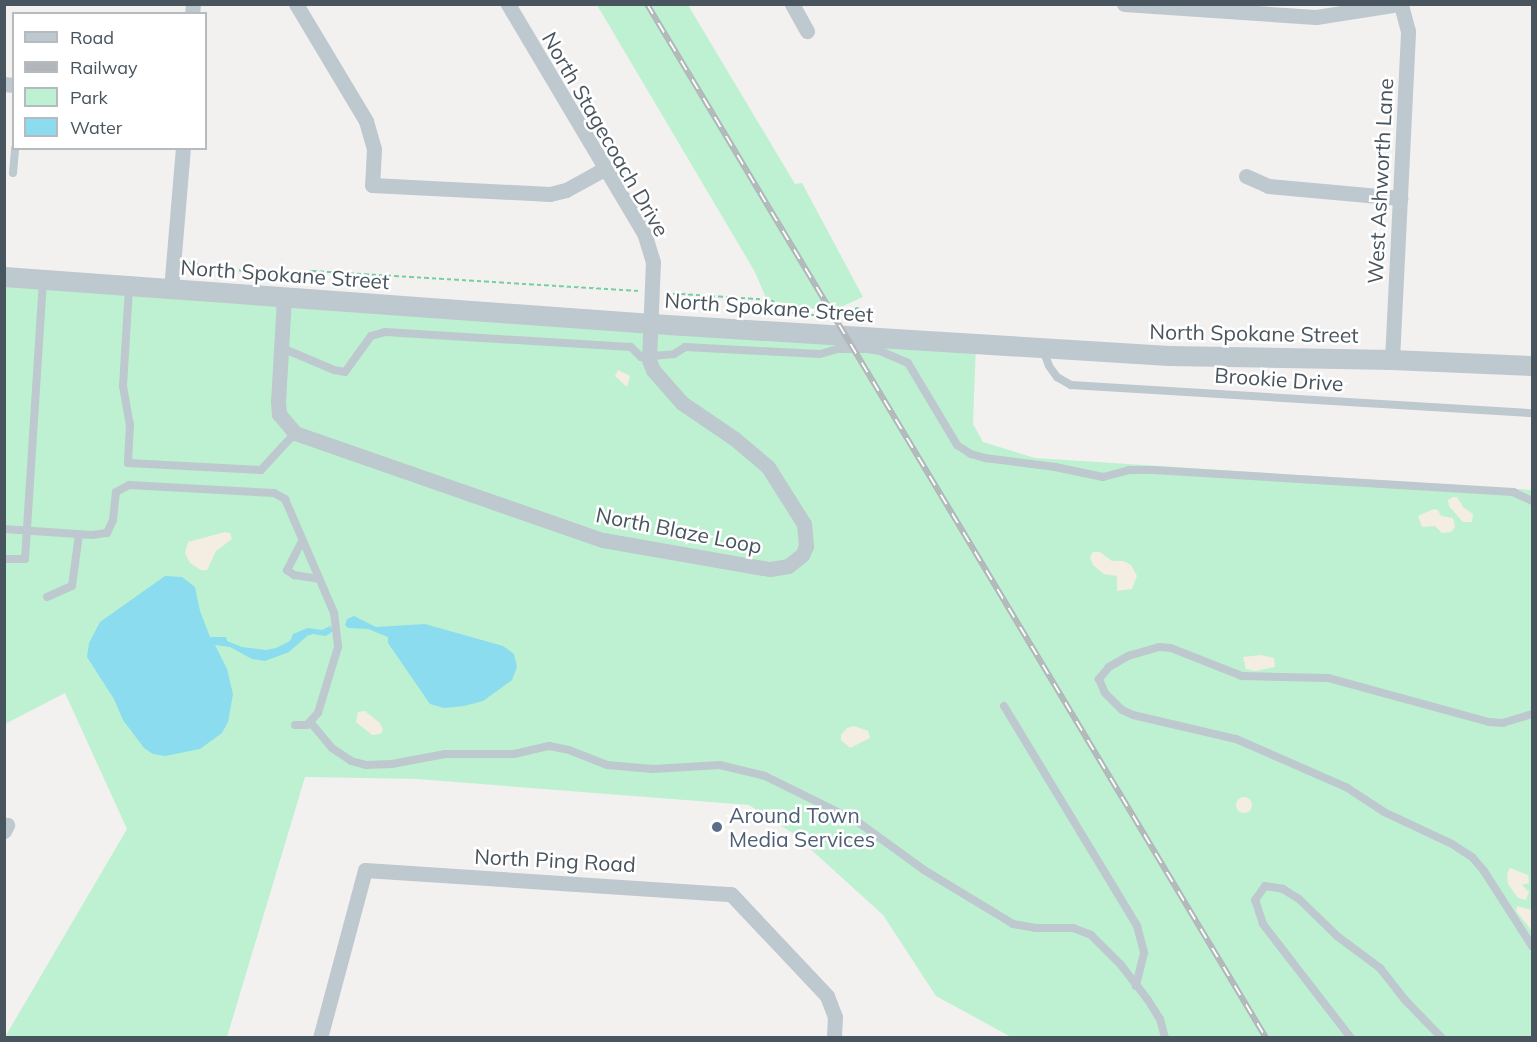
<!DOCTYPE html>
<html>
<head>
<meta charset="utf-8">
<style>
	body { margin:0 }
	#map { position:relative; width:1537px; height:1042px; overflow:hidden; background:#f3f0f0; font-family:Mulish,sans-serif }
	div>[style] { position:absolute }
	.green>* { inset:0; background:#bef1d1 }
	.sand>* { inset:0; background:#f4ede1 }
	.round { border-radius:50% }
	.water>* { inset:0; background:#8adcee }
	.path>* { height:2px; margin-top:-1px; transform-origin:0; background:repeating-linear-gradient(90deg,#75d0a1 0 4.5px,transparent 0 7.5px) }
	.service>* { height:8px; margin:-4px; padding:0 4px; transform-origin:4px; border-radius:4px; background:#bec8cf }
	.minor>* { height:15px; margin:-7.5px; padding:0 7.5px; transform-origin:7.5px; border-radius:7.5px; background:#bec8cf }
	.tertiary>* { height:20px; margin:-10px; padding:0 10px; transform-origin:10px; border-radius:10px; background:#bec8cf }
	.rail>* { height:6px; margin-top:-3px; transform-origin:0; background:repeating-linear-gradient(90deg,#fff 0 11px,#b2b6bb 0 22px); box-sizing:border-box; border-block:2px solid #b2b6bb }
	.dots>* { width:16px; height:16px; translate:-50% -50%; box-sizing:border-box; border:3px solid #fff; border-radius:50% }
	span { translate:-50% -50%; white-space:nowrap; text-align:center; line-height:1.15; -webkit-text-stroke:5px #fff; paint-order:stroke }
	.street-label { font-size:21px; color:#48545e }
	.service-label { font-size:21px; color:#4e5e75 }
	.left { translate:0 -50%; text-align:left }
	.frame { position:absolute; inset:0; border:6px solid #48545e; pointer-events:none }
	.legend { position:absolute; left:12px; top:12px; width:195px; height:138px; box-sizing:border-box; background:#fff; border:2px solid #b6bbbf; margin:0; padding:8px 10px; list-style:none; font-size:18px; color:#48545e }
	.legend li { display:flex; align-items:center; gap:12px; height:30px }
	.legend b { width:30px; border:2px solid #b6bbbf }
</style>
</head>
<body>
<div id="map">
	<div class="green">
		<div style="clip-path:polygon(597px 5px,688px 5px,795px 184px,802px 183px,863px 297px,839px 308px,817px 309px,788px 307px,765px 296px,755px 272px)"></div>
		<div style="clip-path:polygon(5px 277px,976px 344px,973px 424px,983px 442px,1035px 458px,1532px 490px,1532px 1037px,1011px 1037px,936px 996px,883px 915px,794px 834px,749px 805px,417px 779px,305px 777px,227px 1037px,5px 1037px,127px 829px,65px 693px,5px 724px)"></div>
	</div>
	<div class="sand">
		<div style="clip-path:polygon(618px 370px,630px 376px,627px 387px,615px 376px)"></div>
		<div style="clip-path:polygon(1453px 497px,1457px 497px,1463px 507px,1473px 514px,1472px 522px,1463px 522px,1449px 506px,1448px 500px)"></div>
		<div style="clip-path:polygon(1434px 509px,1438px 510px,1441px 516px,1453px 518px,1455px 527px,1451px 532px,1442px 533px,1435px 526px,1422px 527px,1418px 516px)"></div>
		<div style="clip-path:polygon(225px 532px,230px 533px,232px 539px,216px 551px,207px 570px,201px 570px,190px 563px,185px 553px,188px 542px)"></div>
		<div style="clip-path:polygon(1093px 552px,1100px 552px,1112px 561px,1123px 561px,1131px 565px,1137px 576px,1132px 589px,1117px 591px,1117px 576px,1104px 574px,1093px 565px,1090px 557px)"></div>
		<div style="clip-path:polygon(1261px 655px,1274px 658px,1275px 667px,1255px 671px,1246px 669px,1243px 657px)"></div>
		<div style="clip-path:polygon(365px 711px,380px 723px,383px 730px,380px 734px,372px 735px,356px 722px,358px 712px)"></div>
		<div style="clip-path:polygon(854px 726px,868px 731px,870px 738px,850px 748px,841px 740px,841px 735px,847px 728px)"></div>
		<div class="round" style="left:1236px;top:797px;width:16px;height:16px"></div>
		<div style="clip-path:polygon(1510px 868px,1528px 875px,1529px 883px,1522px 885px,1529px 892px,1526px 900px,1518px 898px,1508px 884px,1507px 874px)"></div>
		<div style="clip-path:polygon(1517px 906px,1532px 910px,1532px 931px,1516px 911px)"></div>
	</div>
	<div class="water">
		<div style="clip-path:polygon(165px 576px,182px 577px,195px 587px,200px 611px,210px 637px,226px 637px,227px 641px,242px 647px,266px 650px,276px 648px,290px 641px,293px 634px,308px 628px,322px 630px,330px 626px,333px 631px,326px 636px,313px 634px,307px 636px,289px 652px,265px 661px,252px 659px,230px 647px,215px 645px,227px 669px,233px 694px,228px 722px,222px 733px,200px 749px,165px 756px,153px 754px,144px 748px,123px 720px,114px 699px,87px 657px,89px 643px,100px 622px)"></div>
		<div style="clip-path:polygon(354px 616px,376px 627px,425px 624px,503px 646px,514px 654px,517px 667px,512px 680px,483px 701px,464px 706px,444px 708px,430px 704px,388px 643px,388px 637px,368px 629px,348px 628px,345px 625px,347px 619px)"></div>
	</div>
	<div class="path">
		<div style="left:187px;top:263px;width:78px;rotate:8.1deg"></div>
		<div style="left:264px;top:274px;width:48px;rotate:-3.6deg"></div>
		<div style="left:312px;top:271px;width:328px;rotate:3.5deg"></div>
		<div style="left:666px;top:293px;width:105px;rotate:3.8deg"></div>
		<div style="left:771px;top:300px;width:24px;rotate:33deg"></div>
		<div style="left:791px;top:313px;width:11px;rotate:5deg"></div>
		<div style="left:802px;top:314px;width:32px;rotate:5deg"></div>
		<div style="left:834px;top:317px;width:25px;rotate:-21deg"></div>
		<div style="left:857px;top:308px;width:8px;rotate:23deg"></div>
		<div style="left:864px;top:311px;width:12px;rotate:59deg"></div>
	</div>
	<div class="service">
		<div style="left:13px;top:173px;width:25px;rotate:-85deg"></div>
		<div style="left:129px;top:288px;width:98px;rotate:93.5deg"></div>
		<div style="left:123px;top:386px;width:39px;rotate:80deg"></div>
		<div style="left:130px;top:424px;width:39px;rotate:93deg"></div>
		<div style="left:128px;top:463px;width:133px;rotate:3deg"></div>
		<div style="left:261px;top:470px;width:50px;rotate:-47.4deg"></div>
		<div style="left:282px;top:348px;width:56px;rotate:22.9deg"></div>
		<div style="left:334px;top:370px;width:11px;rotate:10deg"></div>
		<div style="left:345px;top:372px;width:44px;rotate:-54.2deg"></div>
		<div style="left:371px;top:336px;width:15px;rotate:-16deg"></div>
		<div style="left:385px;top:332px;width:246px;rotate:3.5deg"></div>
		<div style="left:631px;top:347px;width:14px;rotate:45deg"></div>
		<div style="left:641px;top:357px;width:33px;rotate:-5deg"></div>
		<div style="left:674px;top:354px;width:13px;rotate:-32deg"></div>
		<div style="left:685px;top:347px;width:135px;rotate:3deg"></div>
		<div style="left:820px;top:354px;width:18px;rotate:-16deg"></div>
		<div style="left:837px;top:349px;width:30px"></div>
		<div style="left:867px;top:349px;width:13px;rotate:9deg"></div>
		<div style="left:880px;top:351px;width:30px;rotate:23deg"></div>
		<div style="left:908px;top:363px;width:96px;rotate:59.1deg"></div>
		<div style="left:957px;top:445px;width:17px;rotate:33deg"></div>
		<div style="left:971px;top:454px;width:15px;rotate:16deg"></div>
		<div style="left:985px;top:458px;width:71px;rotate:7.3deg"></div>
		<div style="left:1055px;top:467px;width:49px;rotate:11.8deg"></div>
		<div style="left:1103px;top:477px;width:27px;rotate:-15deg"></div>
		<div style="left:1129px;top:470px;width:24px"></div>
		<div style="left:1153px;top:470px;width:361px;rotate:3.5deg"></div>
		<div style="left:1513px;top:492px;width:21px;rotate:25deg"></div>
		<div style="left:1043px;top:350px;width:17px;rotate:69deg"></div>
		<div style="left:1049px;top:366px;width:14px;rotate:54deg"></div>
		<div style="left:1057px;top:377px;width:16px;rotate:30deg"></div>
		<div style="left:1071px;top:385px;width:462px;rotate:3.5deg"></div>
		<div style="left:4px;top:529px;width:88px;rotate:3.9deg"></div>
		<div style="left:92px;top:535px;width:15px;rotate:-8deg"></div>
		<div style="left:107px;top:533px;width:14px;rotate:-65deg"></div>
		<div style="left:113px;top:520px;width:28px;rotate:-84deg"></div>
		<div style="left:116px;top:492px;width:15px;rotate:-28deg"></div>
		<div style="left:129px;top:485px;width:145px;rotate:3.2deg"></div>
		<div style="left:274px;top:493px;width:13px;rotate:29deg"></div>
		<div style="left:285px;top:499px;width:124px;rotate:66.7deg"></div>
		<div style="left:334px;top:613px;width:34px;rotate:83deg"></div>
		<div style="left:338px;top:647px;width:69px;rotate:106.9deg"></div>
		<div style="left:318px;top:713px;width:16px;rotate:133deg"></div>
		<div style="left:307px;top:725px;width:12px;rotate:180deg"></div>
		<div style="left:302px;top:541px;width:33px;rotate:117deg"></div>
		<div style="left:287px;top:570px;width:9px;rotate:36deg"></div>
		<div style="left:294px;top:575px;width:25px;rotate:9deg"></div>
		<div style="left:4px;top:559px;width:21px"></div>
		<div style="left:25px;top:559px;width:279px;rotate:-86.3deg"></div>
		<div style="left:47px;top:597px;width:27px;rotate:-24deg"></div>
		<div style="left:72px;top:586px;width:52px;rotate:-82.3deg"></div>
		<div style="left:1004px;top:706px;width:257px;rotate:58.8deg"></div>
		<div style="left:1137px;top:926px;width:28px;rotate:75deg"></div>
		<div style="left:1144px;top:953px;width:34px;rotate:104deg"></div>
		<div style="left:1532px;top:714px;width:30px;rotate:163deg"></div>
		<div style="left:1503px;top:723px;width:14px;rotate:-176deg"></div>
		<div style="left:1489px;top:722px;width:167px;rotate:-164.7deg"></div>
		<div style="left:1328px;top:678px;width:86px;rotate:-178.7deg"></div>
		<div style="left:1242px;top:676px;width:76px;rotate:-158.5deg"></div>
		<div style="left:1171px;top:648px;width:12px;rotate:-175deg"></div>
		<div style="left:1159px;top:647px;width:32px;rotate:164deg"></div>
		<div style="left:1128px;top:656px;width:22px;rotate:150deg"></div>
		<div style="left:1109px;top:667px;width:16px;rotate:130deg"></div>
		<div style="left:1099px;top:679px;width:15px;rotate:67deg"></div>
		<div style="left:1105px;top:693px;width:24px;rotate:45deg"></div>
		<div style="left:1122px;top:710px;width:12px;rotate:24deg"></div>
		<div style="left:1133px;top:715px;width:106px;rotate:13.1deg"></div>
		<div style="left:1236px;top:739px;width:120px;rotate:23.6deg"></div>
		<div style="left:1346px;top:787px;width:45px;rotate:33.3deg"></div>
		<div style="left:1384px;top:812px;width:75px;rotate:25.2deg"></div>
		<div style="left:1452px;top:844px;width:24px;rotate:33deg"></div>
		<div style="left:1472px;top:857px;width:18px;rotate:49deg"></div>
		<div style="left:1484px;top:871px;width:89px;rotate:57.4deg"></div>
		<div style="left:311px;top:723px;width:33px;rotate:50deg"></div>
		<div style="left:332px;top:748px;width:23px;rotate:34deg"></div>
		<div style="left:351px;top:761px;width:16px;rotate:15deg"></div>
		<div style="left:366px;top:765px;width:26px;rotate:-2deg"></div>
		<div style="left:392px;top:764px;width:54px;rotate:-10.7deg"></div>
		<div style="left:445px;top:754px;width:69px"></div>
		<div style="left:514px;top:754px;width:36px;rotate:-13deg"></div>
		<div style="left:549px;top:746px;width:20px;rotate:11deg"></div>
		<div style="left:569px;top:750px;width:41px;rotate:21.5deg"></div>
		<div style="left:607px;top:765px;width:46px;rotate:5deg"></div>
		<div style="left:653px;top:769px;width:67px;rotate:-3.4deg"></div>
		<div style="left:720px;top:765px;width:46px;rotate:13.7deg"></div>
		<div style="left:765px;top:776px;width:104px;rotate:26.3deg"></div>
		<div style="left:858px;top:822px;width:82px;rotate:36deg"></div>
		<div style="left:924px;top:870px;width:104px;rotate:31.2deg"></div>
		<div style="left:1013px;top:924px;width:23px;rotate:10deg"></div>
		<div style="left:1036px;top:928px;width:37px"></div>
		<div style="left:1073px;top:928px;width:19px;rotate:21deg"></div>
		<div style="left:1091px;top:935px;width:42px;rotate:45deg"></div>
		<div style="left:1121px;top:965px;width:44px;rotate:52.4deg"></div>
		<div style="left:1148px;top:1000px;width:22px;rotate:58deg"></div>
		<div style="left:1160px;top:1019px;width:20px;rotate:75deg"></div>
		<div style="left:1351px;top:1038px;width:144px;rotate:-127.7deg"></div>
		<div style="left:1263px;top:924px;width:25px;rotate:-108deg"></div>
		<div style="left:1255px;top:900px;width:17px;rotate:-54deg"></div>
		<div style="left:1265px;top:886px;width:18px;rotate:9deg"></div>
		<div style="left:1283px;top:889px;width:19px;rotate:32deg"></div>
		<div style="left:1299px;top:899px;width:53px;rotate:44.2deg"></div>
		<div style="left:1337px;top:936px;width:54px;rotate:36.7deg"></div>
		<div style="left:1380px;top:968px;width:41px;rotate:52deg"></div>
		<div style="left:1405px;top:1000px;width:53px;rotate:45.8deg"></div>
	</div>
	<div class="minor">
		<div style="left:296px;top:4px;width:136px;rotate:59.1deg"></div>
		<div style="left:366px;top:121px;width:29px;rotate:74deg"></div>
		<div style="left:374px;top:149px;width:36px;rotate:93deg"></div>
		<div style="left:372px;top:185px;width:178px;rotate:2.9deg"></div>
		<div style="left:550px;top:194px;width:16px;rotate:-14deg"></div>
		<div style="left:566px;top:190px;width:46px;rotate:-28.8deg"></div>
		<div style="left:792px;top:4px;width:31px;rotate:61deg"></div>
		<div style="left:1124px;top:4px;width:192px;rotate:3.9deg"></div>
		<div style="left:1316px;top:17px;width:84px;rotate:-8.9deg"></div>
		<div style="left:192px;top:14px;width:10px;rotate:-84deg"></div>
		<div style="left:4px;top:84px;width:10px;rotate:6deg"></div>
		<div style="left:1246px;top:176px;width:24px;rotate:24deg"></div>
		<div style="left:1268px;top:186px;width:133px;rotate:5.2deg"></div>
		<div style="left:171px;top:290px;width:143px;rotate:-85.2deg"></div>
		<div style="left:284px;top:298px;width:103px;rotate:93.3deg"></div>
		<div style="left:278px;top:401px;width:13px;rotate:86deg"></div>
		<div style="left:279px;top:414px;width:25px;rotate:50deg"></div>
		<div style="left:295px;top:433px;width:326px;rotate:19.2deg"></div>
		<div style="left:603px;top:540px;width:169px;rotate:9.9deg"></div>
		<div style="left:770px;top:569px;width:18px;rotate:-9deg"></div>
		<div style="left:788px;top:566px;width:18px;rotate:-38deg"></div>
		<div style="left:802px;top:555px;width:10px;rotate:-66deg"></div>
		<div style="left:806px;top:546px;width:22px;rotate:-95deg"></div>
		<div style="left:804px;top:524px;width:67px;rotate:-122.3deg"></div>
		<div style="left:768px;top:467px;width:43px;rotate:-139.7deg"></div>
		<div style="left:735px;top:439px;width:64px;rotate:-145.8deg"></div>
		<div style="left:682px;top:403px;width:44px;rotate:-131.3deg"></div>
		<div style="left:653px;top:370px;width:11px;rotate:-112deg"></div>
		<div style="left:649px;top:360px;width:98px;rotate:-87.7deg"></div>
		<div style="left:653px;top:262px;width:28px;rotate:-107deg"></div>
		<div style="left:645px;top:235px;width:269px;rotate:-120.7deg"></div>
		<div style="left:1392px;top:360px;width:329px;rotate:-87.2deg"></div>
		<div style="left:1408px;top:31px;width:28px;rotate:-105deg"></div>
		<div style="left:4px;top:831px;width:7px;rotate:-63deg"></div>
		<div style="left:320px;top:1038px;width:174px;rotate:-75deg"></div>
		<div style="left:365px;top:870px;width:367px;rotate:3.8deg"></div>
		<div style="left:731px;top:894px;width:140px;rotate:46.7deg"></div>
		<div style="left:827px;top:996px;width:22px;rotate:69deg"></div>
		<div style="left:835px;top:1017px;width:21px;rotate:93deg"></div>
	</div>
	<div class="tertiary">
		<div style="left:4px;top:277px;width:650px;rotate:4.15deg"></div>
		<div style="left:652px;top:324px;width:518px;rotate:3.54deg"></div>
		<div style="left:1169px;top:356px;width:223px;rotate:1deg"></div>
		<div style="left:1392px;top:360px;width:140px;rotate:2.5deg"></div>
	</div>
	<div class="rail">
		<div style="left:647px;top:4px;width:1205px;rotate:59.09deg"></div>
	</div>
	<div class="dots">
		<div style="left:717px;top:827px;background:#5c6f8a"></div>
	</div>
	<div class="street-label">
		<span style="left:606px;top:134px;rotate:60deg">North Stagecoach Drive</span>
		<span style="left:1380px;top:181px;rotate:-87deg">West Ashworth Lane</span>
		<span style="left:285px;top:274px;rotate:4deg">North Spokane Street</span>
		<span style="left:769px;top:307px;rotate:4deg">North Spokane Street</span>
		<span style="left:1254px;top:333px;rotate:1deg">North Spokane Street</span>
		<span style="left:1279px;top:379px;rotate:4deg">Brookie Drive</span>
		<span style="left:679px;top:530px;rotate:11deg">North Blaze Loop</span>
		<span style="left:555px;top:860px;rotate:3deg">North Ping Road</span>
	</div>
	<div class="service-label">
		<span class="left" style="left:729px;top:827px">Around Town<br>Media Services</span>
	</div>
	<div class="frame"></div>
	<ul class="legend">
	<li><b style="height:8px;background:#bec8cf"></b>Road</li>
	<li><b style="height:8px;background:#b2b6bb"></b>Railway</li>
	<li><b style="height:16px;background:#bef1d1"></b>Park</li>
	<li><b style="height:16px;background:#8adcee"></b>Water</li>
	</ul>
</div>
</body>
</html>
